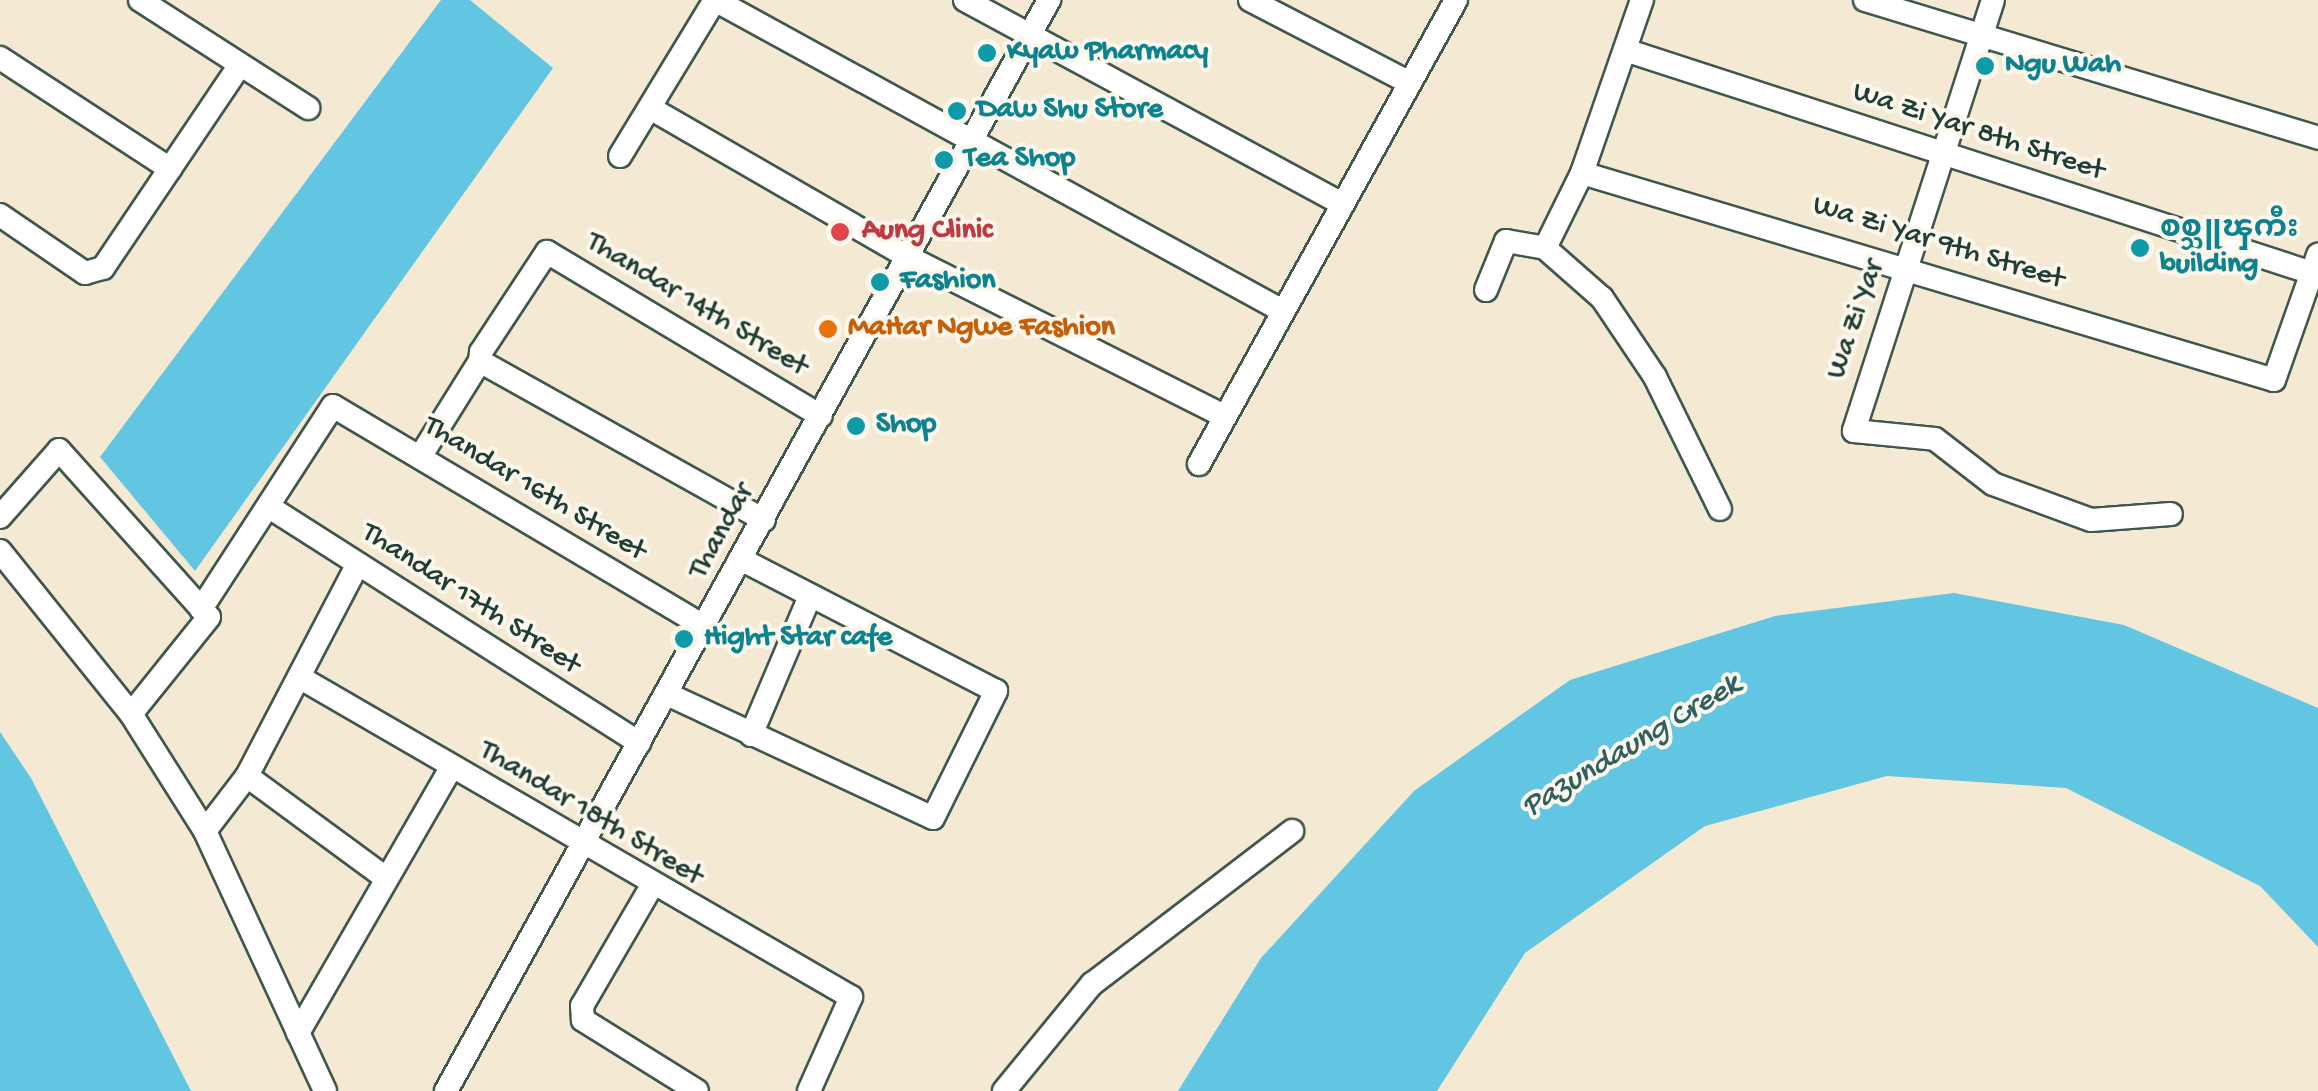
<!DOCTYPE html>
<html>
<head>
<meta charset="utf-8">
<style>
	body { margin:0 }
	#map { position:relative; width:2318px; height:1091px; overflow:hidden; background:#f4ead3; font-family:"Gochi Hand","Noto Sans Myanmar",sans-serif }
	div>[style] { position:absolute }
	.water>* { inset:0; background:#62c5e1 }
	.roads { filter:drop-shadow(2px 0 #3f574c) drop-shadow(-2px 0 #3f574c) drop-shadow(0 2px #3f574c) drop-shadow(0 -2px #3f574c) }
	.minor>* { height:22px; margin:-11px; padding:0 11px; transform-origin:11px; border-radius:11px; background:#fff }
	.dots>* { width:28px; height:28px; translate:-50% -50%; box-sizing:border-box; border:5px solid #fbf7ec; border-radius:50% }
	span { translate:-50% -50%; white-space:nowrap; text-align:center; line-height:1.15; -webkit-text-stroke:8px #fbf7ec; paint-order:stroke }
	.culture-label { font-size:30px; color:#0d838f; font-weight:700 }
	.left { translate:0 -50%; text-align:left }
	.street-label { font-size:30px; color:#1f3d34 }
	.health-label { font-size:30px; color:#be3a42; font-weight:700 }
	.food-label { font-size:30px; color:#c56008; font-weight:700 }
	.water-label { font-size:32px; color:#305f5f; font-style:italic }
</style>
</head>
<body>
<div id="map">
	<div class="water">
		<div style="clip-path:polygon(441px 0,470px 0,553px 68px,195px 571px,100px 457px)"></div>
		<div style="clip-path:polygon(1954px 593px,2124px 625px,2318px 708px,2318px 947px,2260px 886px,2066px 788px,1887px 776px,1705px 826px,1525px 953px,1437px 1091px,1178px 1091px,1261px 958px,1414px 791px,1570px 680px,1775px 616px)"></div>
		<div style="clip-path:polygon(0 732px,31px 778px,191px 1091px,0 1091px)"></div>
	</div>
	<div class="roads">
		<div class="minor">
			<div style="left:140px;top:0;width:200px;rotate:32.7deg"></div>
			<div style="left:715px;top:0;width:645px;rotate:28.71deg"></div>
			<div style="left:965px;top:0;width:425px;rotate:28.4deg"></div>
			<div style="left:1250px;top:0;width:178px;rotate:27.4deg"></div>
			<div style="left:1865px;top:0;width:474px;rotate:16.9deg"></div>
			<div style="left:1993px;top:0;width:453px;rotate:107.9deg"></div>
			<div style="left:1854px;top:431px;width:81px;rotate:5.6deg"></div>
			<div style="left:1935px;top:439px;width:73px;rotate:37.8deg"></div>
			<div style="left:1993px;top:484px;width:104px;rotate:20.2deg"></div>
			<div style="left:2091px;top:520px;width:80px;rotate:-4.3deg"></div>
			<div style="left:1625px;top:50px;width:722px;rotate:17.98deg"></div>
			<div style="left:0;top:58px;width:203px;rotate:33.1deg"></div>
			<div style="left:650px;top:108px;width:298px;rotate:30deg"></div>
			<div style="left:908px;top:257px;width:352px;rotate:26.7deg"></div>
			<div style="left:620px;top:156px;width:183px;rotate:-58.7deg"></div>
			<div style="left:1582px;top:173px;width:722px;rotate:16.65deg"></div>
			<div style="left:2274px;top:380px;width:133px;rotate:-70.6deg"></div>
			<div style="left:0;top:215px;width:103px;rotate:34.3deg"></div>
			<div style="left:85px;top:273px;width:19px;rotate:-16deg"></div>
			<div style="left:103px;top:268px;width:245px;rotate:-56deg"></div>
			<div style="left:1545px;top:248px;width:84px;rotate:-63.7deg"></div>
			<div style="left:1582px;top:173px;width:183px;rotate:-70.9deg"></div>
			<div style="left:1486px;top:290px;width:53px;rotate:-67.8deg"></div>
			<div style="left:1506px;top:241px;width:40px;rotate:10deg"></div>
			<div style="left:1545px;top:248px;width:76px;rotate:41.3deg"></div>
			<div style="left:1602px;top:298px;width:95px;rotate:56.1deg"></div>
			<div style="left:1655px;top:377px;width:147px;rotate:63.8deg"></div>
			<div style="left:420px;top:457px;width:113px;rotate:-58deg"></div>
			<div style="left:1199px;top:464px;width:530px;rotate:-61.02deg"></div>
			<div style="left:269px;top:507px;width:439px;rotate:32.5deg"></div>
			<div style="left:0;top:517px;width:89px;rotate:-48.6deg"></div>
			<div style="left:59px;top:450px;width:224px;rotate:48.1deg"></div>
			<div style="left:209px;top:617px;width:124px;rotate:128.8deg"></div>
			<div style="left:764px;top:520px;width:325px;rotate:-150.8deg"></div>
			<div style="left:480px;top:361px;width:9px;rotate:-84deg"></div>
			<div style="left:481px;top:352px;width:120px;rotate:-56.6deg"></div>
			<div style="left:547px;top:252px;width:319px;rotate:30.9deg"></div>
			<div style="left:0;top:551px;width:209px;rotate:51.2deg"></div>
			<div style="left:131px;top:714px;width:138px;rotate:57.7deg"></div>
			<div style="left:205px;top:831px;width:286px;rotate:65.2deg"></div>
			<div style="left:201px;top:609px;width:242px;rotate:-57deg"></div>
			<div style="left:333px;top:406px;width:431px;rotate:30.7deg"></div>
			<div style="left:299px;top:677px;width:638px;rotate:30.1deg"></div>
			<div style="left:851px;top:997px;width:103px;rotate:114.1deg"></div>
			<div style="left:667px;top:694px;width:293px;rotate:25deg"></div>
			<div style="left:933px;top:818px;width:142px;rotate:-63.6deg"></div>
			<div style="left:996px;top:691px;width:286px;rotate:-152.7deg"></div>
			<div style="left:751px;top:735px;width:151px;rotate:-67deg"></div>
			<div style="left:247px;top:776px;width:172px;rotate:36.3deg"></div>
			<div style="left:205px;top:831px;width:69px;rotate:-52.6deg"></div>
			<div style="left:247px;top:776px;width:239px;rotate:-62.4deg"></div>
			<div style="left:650px;top:889px;width:135px;rotate:120.2deg"></div>
			<div style="left:582px;top:1006px;width:14px;rotate:86deg"></div>
			<div style="left:583px;top:1020px;width:134px;rotate:31.9deg"></div>
			<div style="left:298px;top:1033px;width:306px;rotate:-60deg"></div>
			<div style="left:446px;top:1091px;width:1247px;rotate:-61.07deg"></div>
			<div style="left:1004px;top:1091px;width:139px;rotate:-50.6deg"></div>
			<div style="left:1092px;top:984px;width:252px;rotate:-37.4deg"></div>
		</div>
	</div>
	<div class="dots">
		<div style="left:987px;top:53px;background:#0f9aa8"></div>
		<div style="left:1985px;top:66px;background:#0f9aa8"></div>
		<div style="left:957px;top:111px;background:#0f9aa8"></div>
		<div style="left:944px;top:160px;background:#0f9aa8"></div>
		<div style="left:840px;top:232px;background:#e0444e"></div>
		<div style="left:2140px;top:248px;background:#0f9aa8"></div>
		<div style="left:880px;top:282px;background:#0f9aa8"></div>
		<div style="left:828px;top:329px;background:#e8710a"></div>
		<div style="left:856px;top:426px;background:#0f9aa8"></div>
		<div style="left:684px;top:639px;background:#0f9aa8"></div>
	</div>
	<div class="culture-label">
		<span class="left" style="left:1007px;top:53px">Kyaw Pharmacy</span>
		<span class="left" style="left:2005px;top:66px">Ngu Wah</span>
		<span class="left" style="left:977px;top:111px">Daw Shu Store</span>
		<span class="left" style="left:964px;top:160px">Tea Shop</span>
		<span class="left" style="left:2160px;top:248px">စစ္သူၾကီး<br>building</span>
		<span class="left" style="left:900px;top:282px">Fashion</span>
		<span class="left" style="left:876px;top:426px">Shop</span>
		<span class="left" style="left:704px;top:639px">Hight Star cafe</span>
	</div>
	<div class="street-label">
		<span style="left:1978px;top:133px;rotate:18deg">Wa Zi Yar 8th Street</span>
		<span style="left:1938px;top:244px;rotate:17deg">Wa Zi Yar 9th Street</span>
		<span style="left:696px;top:306px;rotate:31deg">Thandar 14th Street</span>
		<span style="left:1857px;top:320px;rotate:-71deg">Wa Zi Yar</span>
		<span style="left:534px;top:490px;rotate:31deg">Thandar 16th Street</span>
		<span style="left:723px;top:532px;rotate:-61deg">Thandar</span>
		<span style="left:470px;top:600px;rotate:33deg">Thandar 17th Street</span>
		<span style="left:590px;top:815px;rotate:31deg">Thandar 18th Street</span>
	</div>
	<div class="health-label">
		<span class="left" style="left:862px;top:232px">Aung Clinic</span>
	</div>
	<div class="food-label">
		<span class="left" style="left:848px;top:329px">MaHar Ngwe Fashion</span>
	</div>
	<div class="water-label">
		<span style="left:1632px;top:747px;rotate:-31deg">Pazundaung Creek</span>
	</div>
</div>
</body>
</html>
